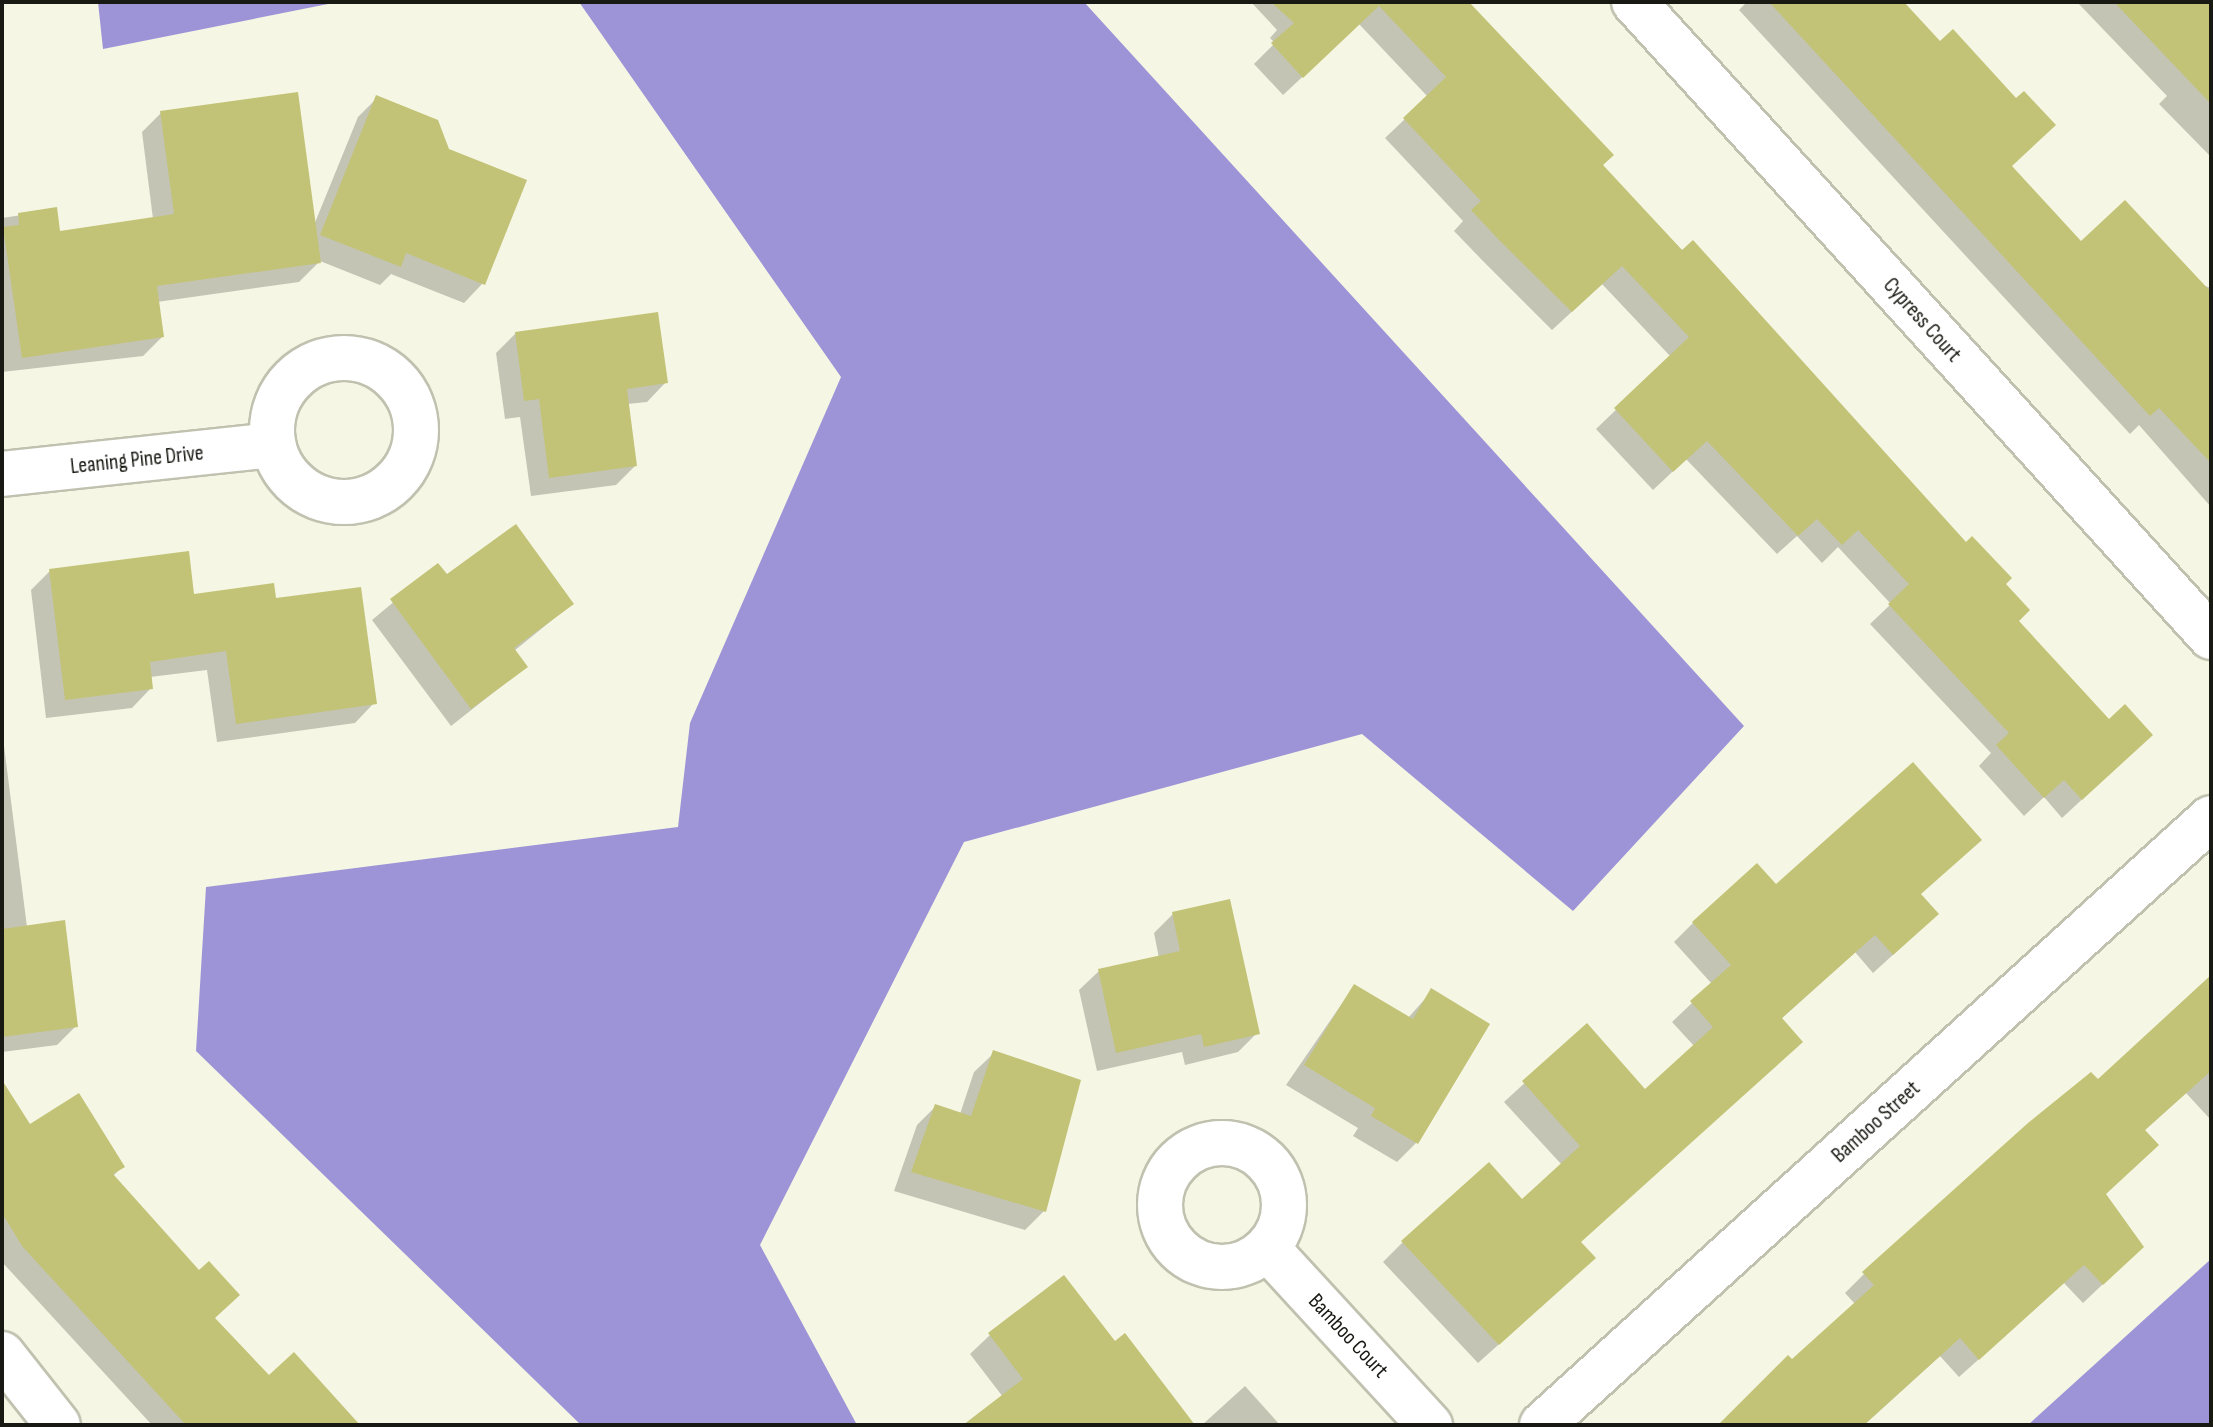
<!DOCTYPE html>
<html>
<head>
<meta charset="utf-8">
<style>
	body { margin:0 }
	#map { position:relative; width:2213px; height:1427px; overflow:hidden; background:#f5f6e3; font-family:"Sofia Sans Condensed",sans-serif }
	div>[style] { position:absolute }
	.water>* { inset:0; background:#9d94d8 }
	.shadow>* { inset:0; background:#0003 }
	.building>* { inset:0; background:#c2c376 }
	.roads { filter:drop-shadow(2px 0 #c0c1af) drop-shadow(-2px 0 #c0c1af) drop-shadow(0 2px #c0c1af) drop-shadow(0 -2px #c0c1af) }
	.minor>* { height:44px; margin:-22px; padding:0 22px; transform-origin:22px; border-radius:22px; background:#fff }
	.minor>.ring { margin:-22px; padding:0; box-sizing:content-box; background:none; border:44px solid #fff; border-radius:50% }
	span { translate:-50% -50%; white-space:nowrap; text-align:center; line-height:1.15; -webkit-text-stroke:8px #fff; paint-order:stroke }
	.street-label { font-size:22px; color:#181912 }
	.frame { position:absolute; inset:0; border:4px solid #181912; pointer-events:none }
</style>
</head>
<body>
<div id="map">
	<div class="water">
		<div style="clip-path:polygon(98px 2px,338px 2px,103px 49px)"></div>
		<div style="clip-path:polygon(579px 2px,1084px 2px,1744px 726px,1573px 911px,1362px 734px,964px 842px,760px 1245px,857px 1425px,581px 1425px,196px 1051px,206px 887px,678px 827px,690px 723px,841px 377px)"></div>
		<div style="clip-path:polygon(2211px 1259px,2211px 1425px,2028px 1425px)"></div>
	</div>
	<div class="shadow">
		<div style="clip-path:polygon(1251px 2px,1466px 2px,1600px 165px,2003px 584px,2016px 621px,2131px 754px,2062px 818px,2044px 797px,2024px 816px,1979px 766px,1991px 753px,1870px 624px,1891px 604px,1838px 547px,1822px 563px,1797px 536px,1777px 554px,1686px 459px,1653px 490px,1596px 429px,1671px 357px,1602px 284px,1552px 330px,1481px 259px,1454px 231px,1463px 221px,1385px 138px,1428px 97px,1359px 24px,1283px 95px,1254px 64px,1275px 43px,1270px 38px,1277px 30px)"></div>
		<div style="clip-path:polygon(1747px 2px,1901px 2px,2010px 166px,2081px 244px,2211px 288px,2211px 507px,2139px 425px,2130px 434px,1739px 10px)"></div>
		<div style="clip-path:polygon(2077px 2px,2211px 2px,2211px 157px,2159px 104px,2167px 96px)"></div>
		<div style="clip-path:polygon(377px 98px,483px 283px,464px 303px,391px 274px,380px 285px,320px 261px,299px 282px,157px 302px,162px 337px,143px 356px,2px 372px,2px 218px,55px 210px,58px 233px,153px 219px,142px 132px,161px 113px,314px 225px,358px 117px)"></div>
		<div style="clip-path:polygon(516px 333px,666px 382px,647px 402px,627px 404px,635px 466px,616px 485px,531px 496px,520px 417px,505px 419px,496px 353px)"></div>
		<div style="clip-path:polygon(438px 565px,447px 577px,572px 604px,514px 651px,526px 667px,451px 726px,372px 620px)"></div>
		<div style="clip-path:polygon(50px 571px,192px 596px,374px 703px,355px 723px,217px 742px,207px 670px,150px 677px,151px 688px,132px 708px,46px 718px,31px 590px)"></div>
		<div style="clip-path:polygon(2px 730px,27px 927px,76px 1026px,57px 1045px,2px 1052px)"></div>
		<div style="clip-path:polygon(1776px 887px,1919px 895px,1917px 933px,1873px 973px,1855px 952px,1781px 1019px,1579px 1243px,1574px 1277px,1478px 1363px,1383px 1262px,1402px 1243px,1522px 1201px,1562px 1165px,1504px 1102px,1587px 1026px,1645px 1091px,1695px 1047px,1672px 1022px,1712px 984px,1674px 942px,1693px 923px)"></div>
		<div style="clip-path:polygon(1173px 914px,1257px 1033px,1238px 1052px,1185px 1065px,1182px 1052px,1097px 1071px,1079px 990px,1099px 971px,1159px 958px,1154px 933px)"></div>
		<div style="clip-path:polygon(2211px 977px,2211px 1120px,2186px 1093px,2144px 1131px,2104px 1194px,2122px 1266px,2083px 1303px,2064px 1283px,1959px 1377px,1940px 1356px,1864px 1425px,1718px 1425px,1856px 1305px,1845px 1293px,1864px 1274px,2097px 1082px)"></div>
		<div style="clip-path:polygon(1354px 986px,1408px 1018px,1432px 991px,1416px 1143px,1397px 1162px,1353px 1136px,1358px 1128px,1286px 1085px)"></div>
		<div style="clip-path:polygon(994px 1053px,1044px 1211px,1025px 1230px,894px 1191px,917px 1125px,936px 1106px,960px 1114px,974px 1072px)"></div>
		<div style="clip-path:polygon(2px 1084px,29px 1127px,122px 1167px,112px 1177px,213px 1318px,269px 1378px,358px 1425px,152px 1425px,2px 1262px)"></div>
		<div style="clip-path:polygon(990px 1335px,1114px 1344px,1192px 1425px,966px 1425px,1003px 1397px,970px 1354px)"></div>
		<div style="clip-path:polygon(1245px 1386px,1280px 1425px,1202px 1425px)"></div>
	</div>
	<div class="building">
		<div style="clip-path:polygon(1271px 2px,1469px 2px,1614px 155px,1603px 165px,1682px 250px,1693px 240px,1966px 542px,1972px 536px,2012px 578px,2006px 584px,2030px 610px,2019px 621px,2109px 719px,2125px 704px,2153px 735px,2082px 800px,2064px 780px,2044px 798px,1996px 745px,2009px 733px,1888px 604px,1909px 584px,1858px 530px,1842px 545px,1817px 519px,1798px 536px,1707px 441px,1673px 472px,1614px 408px,1689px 337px,1622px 266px,1572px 312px,1499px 240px,1471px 210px,1481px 201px,1403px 118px,1446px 77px,1379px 6px,1303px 78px,1271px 43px,1294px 23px)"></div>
		<div style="clip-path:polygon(1769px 2px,1904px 2px,1940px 41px,1953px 29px,2016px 98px,2024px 91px,2056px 125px,2012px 166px,2081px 241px,2125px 200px,2211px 292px,2211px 463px,2159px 408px,2150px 416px)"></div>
		<div style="clip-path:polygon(2114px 2px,2211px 2px,2211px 104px)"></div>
		<div style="clip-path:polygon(298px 92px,321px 263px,157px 286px,164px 337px,22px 358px,3px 227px,19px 225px,18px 213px,57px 207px,60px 231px,174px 214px,160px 111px)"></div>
		<div style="clip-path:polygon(376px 95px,438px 120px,449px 149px,527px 180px,485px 285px,406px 253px,401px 267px,320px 235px)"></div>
		<div style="clip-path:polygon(658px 312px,668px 383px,627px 389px,637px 466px,549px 478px,539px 399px,524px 401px,515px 332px)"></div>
		<div style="clip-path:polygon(516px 524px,574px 604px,514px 648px,528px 667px,471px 709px,390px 599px,438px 563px,447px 574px)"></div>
		<div style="clip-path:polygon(189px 551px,194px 594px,274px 583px,276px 598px,361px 587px,377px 704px,236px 724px,226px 651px,150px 662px,153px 689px,65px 700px,49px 569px)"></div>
		<div style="clip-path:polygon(1913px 762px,1982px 840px,1921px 894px,1939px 914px,1893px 955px,1875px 935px,1782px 1018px,1803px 1042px,1581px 1242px,1596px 1258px,1499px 1345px,1401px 1241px,1489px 1162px,1522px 1199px,1580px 1146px,1522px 1081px,1587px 1023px,1645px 1089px,1713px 1027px,1690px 1001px,1731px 965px,1692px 922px,1757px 863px,1776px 884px)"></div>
		<div style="clip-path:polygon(1230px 899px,1260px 1034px,1204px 1047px,1201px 1034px,1116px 1053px,1098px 969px,1180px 951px,1172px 912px)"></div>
		<div style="clip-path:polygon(65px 920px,78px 1027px,2px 1037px,2px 929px)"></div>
		<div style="clip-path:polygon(2211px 975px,2211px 1071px,2145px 1130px,2159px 1145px,2106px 1194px,2144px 1247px,2103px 1285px,2084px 1265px,1979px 1360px,1960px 1338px,1864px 1425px,1718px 1425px,1788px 1355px,1792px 1359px,1874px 1285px,1862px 1272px,2028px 1123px,2091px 1072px,2098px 1079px)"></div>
		<div style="clip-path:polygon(1354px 984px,1413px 1019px,1431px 988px,1490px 1024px,1418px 1144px,1371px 1116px,1375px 1108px,1304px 1065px)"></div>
		<div style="clip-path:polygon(993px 1050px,1081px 1080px,1046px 1212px,911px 1172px,935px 1104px,971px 1116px)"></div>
		<div style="clip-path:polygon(2px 1080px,30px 1124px,79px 1093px,125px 1167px,113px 1174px,199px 1270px,209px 1261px,240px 1295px,215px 1318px,269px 1375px,294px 1352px,360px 1425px,186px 1425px,22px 1246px,2px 1213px)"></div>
		<div style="clip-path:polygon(1064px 1275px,1115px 1341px,1125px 1333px,1195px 1425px,963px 1425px,1023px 1379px,988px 1333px)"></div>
	</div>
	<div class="roads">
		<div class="minor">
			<div style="left:1634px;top:2px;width:858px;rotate:47.74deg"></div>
			<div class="ring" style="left:272px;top:358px;width:100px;height:100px"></div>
			<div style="left:2px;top:474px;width:273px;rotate:-6.1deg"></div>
			<div class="ring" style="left:1160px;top:1143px;width:80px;height:80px"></div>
			<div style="left:1267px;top:1248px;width:241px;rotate:47.4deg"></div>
			<div style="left:2px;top:1354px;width:90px;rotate:51.7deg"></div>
			<div style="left:1542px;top:1425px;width:903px;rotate:-42.22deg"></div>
		</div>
	</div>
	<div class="street-label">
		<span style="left:1922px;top:320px;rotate:48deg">Cypress Court</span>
		<span style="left:137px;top:460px;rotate:-6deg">Leaning Pine Drive</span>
		<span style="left:1876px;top:1122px;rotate:-42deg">Bamboo Street</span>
		<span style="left:1348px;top:1336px;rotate:47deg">Bamboo Court</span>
	</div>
	<div class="frame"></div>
</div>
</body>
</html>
